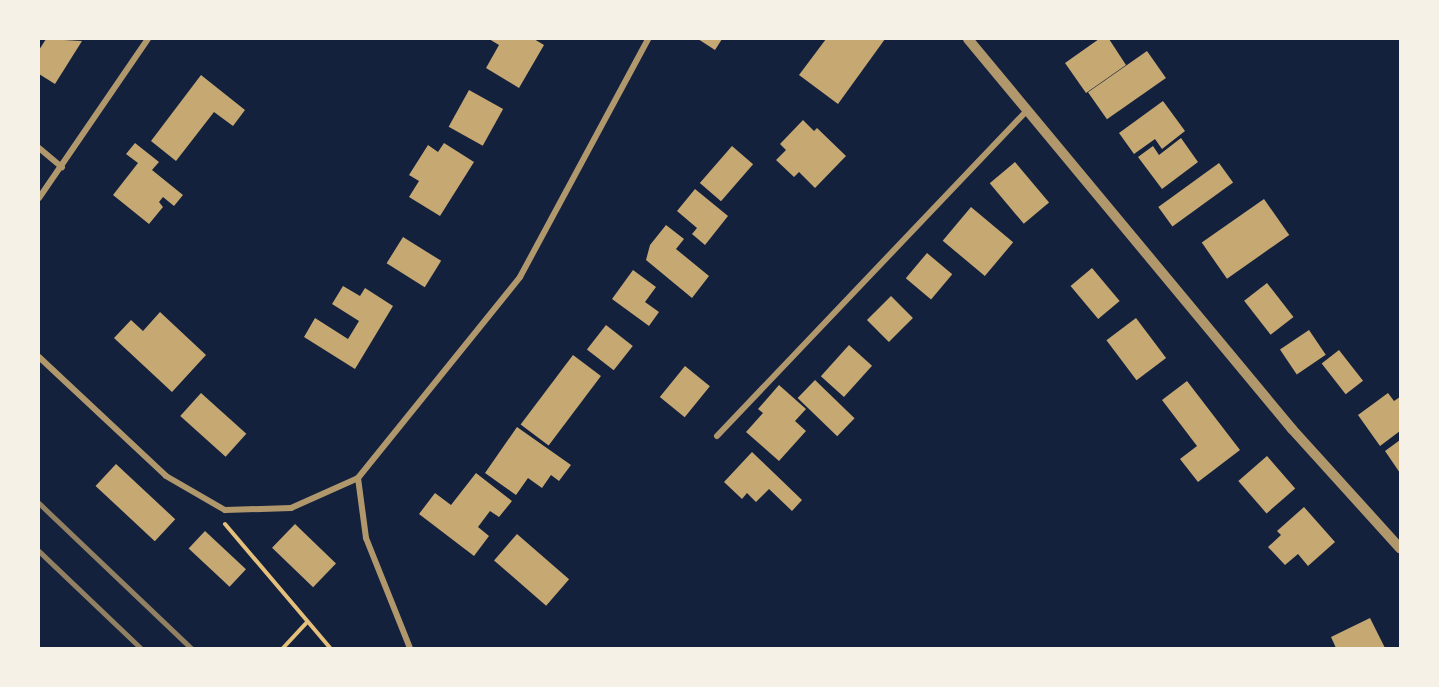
<!DOCTYPE html>
<html>
<head>
<meta charset="utf-8">
<style>
	body { margin:0 }
	#map { position:relative; width:1439px; height:687px; overflow:hidden; background:#14213d; font-family:Commissioner,sans-serif }
	div>[style] { position:absolute }
	.building>* { inset:0; background:#c6a872; transform-origin:0 0 }
	.path>* { height:4px; margin:-2px; padding:0 2px; transform-origin:2px; border-radius:2px; background:#e5c07b }
	.minor>* { height:6px; margin:-3px; padding:0 3px; transform-origin:3px; border-radius:3px; background:#b1986c }
	.tertiary>* { height:10px; margin:-5px; padding:0 5px; transform-origin:5px; border-radius:5px; background:#b1986c }
	.rail>* { height:4.5px; margin:-2.25px; padding:0 2.25px; transform-origin:2.25px; border-radius:2.25px; background:#918062 }
	span { translate:-50% -50%; white-space:nowrap; text-align:center; line-height:1.15; -webkit-text-stroke:4.5px #f6f1e7; paint-order:stroke }
	.frame { position:absolute; inset:0; border:40px solid #f6f1e7; pointer-events:none }
</style>
</head>
<body>
<div id="map">
	<div class="building">
		<div style="clip-path:polygon(46px 39px,82px 41px,55px 84px,39px 74px,39px 50px)"></div>
		<div style="clip-path:polygon(489px 39px,534px 39px,544px 45px,519px 88px,486px 68px,499px 45px)"></div>
		<div style="clip-path:polygon(698px 39px,722px 39px,715px 50px)"></div>
		<div style="clip-path:polygon(826px 39px,885px 39px,838px 104px,799px 75px)"></div>
		<div style="clip-path:polygon(1099px 39px,1109px 39px,1126px 65px,1086px 93px,1065px 63px)"></div>
		<div style="left:1147px;top:51px;width:33px;height:72px;rotate:55deg"></div>
		<div style="clip-path:polygon(201px 75px,245px 110px,233px 126px,214px 112px,176px 161px,151px 141px)"></div>
		<div style="left:469px;top:90px;width:39px;height:42px;rotate:29deg"></div>
		<div style="clip-path:polygon(1163px 101px,1185px 131px,1162px 149px,1155px 139px,1134px 154px,1119px 133px)"></div>
		<div style="clip-path:polygon(803px 120px,814px 131px,817px 128px,846px 156px,815px 188px,799px 172px,794px 177px,776px 160px,786px 150px,780px 144px)"></div>
		<div style="clip-path:polygon(1181px 138px,1198px 162px,1162px 189px,1138px 157px,1153px 146px,1159px 155px)"></div>
		<div style="clip-path:polygon(135px 143px,159px 162px,152px 170px,183px 195px,174px 206px,163px 197px,159px 202px,163px 207px,149px 224px,113px 195px,138px 163px,126px 154px)"></div>
		<div style="clip-path:polygon(444px 143px,474px 162px,440px 216px,409px 197px,419px 181px,409px 175px,428px 145px,438px 152px)"></div>
		<div style="left:732px;top:146px;width:28px;height:49px;rotate:41deg"></div>
		<div style="left:1015px;top:162px;width:53px;height:33px;rotate:50deg"></div>
		<div style="left:1219px;top:163px;width:24px;height:75px;rotate:54deg"></div>
		<div style="clip-path:polygon(695px 189px,728px 216px,705px 245px,692px 234px,697px 228px,677px 211px)"></div>
		<div style="left:1264px;top:199px;width:44px;height:76px;rotate:55deg"></div>
		<div style="left:971px;top:207px;width:55px;height:44px;rotate:40deg"></div>
		<div style="clip-path:polygon(666px 225px,684px 239px,676px 249px,709px 276px,692px 298px,646px 260px,650px 245px)"></div>
		<div style="left:403px;top:237px;width:45px;height:31px;rotate:32deg"></div>
		<div style="left:927px;top:253px;width:33px;height:33px;rotate:40deg"></div>
		<div style="left:1092px;top:268px;width:43px;height:28px;rotate:50deg"></div>
		<div style="clip-path:polygon(633px 270px,656px 287px,645px 302px,659px 312px,649px 326px,612px 299px)"></div>
		<div style="left:1267px;top:283px;width:43px;height:29px;rotate:52deg"></div>
		<div style="clip-path:polygon(343px 286px,360px 296px,365px 288px,393px 306px,355px 369px,304px 337px,315px 318px,348px 339px,359px 321px,332px 304px)"></div>
		<div style="left:891px;top:296px;width:31px;height:34px;rotate:45deg"></div>
		<div style="clip-path:polygon(160px 312px,206px 355px,172px 392px,114px 338px,131px 320px,143px 331px)"></div>
		<div style="left:1136px;top:318px;width:50px;height:37px;rotate:53deg"></div>
		<div style="left:606px;top:325px;width:34px;height:31px;rotate:38deg"></div>
		<div style="left:1309px;top:330px;width:30px;height:35px;rotate:56deg"></div>
		<div style="left:849px;top:345px;width:31px;height:42px;rotate:42deg"></div>
		<div style="left:1339px;top:350px;width:39px;height:22px;rotate:52deg"></div>
		<div style="left:573px;top:355px;width:35px;height:87px;rotate:37deg"></div>
		<div style="left:685px;top:366px;width:32px;height:40px;rotate:39deg"></div>
		<div style="left:815px;top:380px;width:55px;height:25px;rotate:44deg"></div>
		<div style="clip-path:polygon(1187px 381px,1240px 450px,1198px 482px,1180px 459px,1197px 446px,1162px 400px)"></div>
		<div style="clip-path:polygon(779px 385px,806px 409px,795px 421px,806px 431px,779px 461px,746px 432px,763px 413px,758px 409px)"></div>
		<div style="left:201px;top:393px;width:61px;height:31px;rotate:42deg"></div>
		<div style="clip-path:polygon(1388px 393px,1394px 401px,1400px 397px,1400px 431px,1380px 446px,1358px 415px)"></div>
		<div style="clip-path:polygon(517px 427px,571px 465px,559px 481px,551px 475px,542px 488px,528px 478px,516px 495px,485px 473px)"></div>
		<div style="clip-path:polygon(1400px 440px,1400px 473px,1385px 451px)"></div>
		<div style="clip-path:polygon(752px 452px,802px 500px,792px 511px,769px 489px,756px 502px,747px 493px,742px 499px,724px 482px)"></div>
		<div style="left:1267px;top:456px;width:43px;height:38px;rotate:49deg"></div>
		<div style="left:116px;top:464px;width:81px;height:30px;rotate:43deg"></div>
		<div style="clip-path:polygon(476px 473px,512px 501px,499px 517px,490px 511px,478px 527px,489px 536px,474px 556px,419px 514px,435px 493px,451px 505px)"></div>
		<div style="clip-path:polygon(1304px 507px,1335px 542px,1308px 566px,1298px 554px,1285px 565px,1268px 547px,1281px 535px,1277px 531px)"></div>
		<div style="left:295px;top:524px;width:57px;height:33px;rotate:44deg"></div>
		<div style="left:205px;top:531px;width:56px;height:24px;rotate:43deg"></div>
		<div style="left:517px;top:534px;width:69px;height:35px;rotate:41deg"></div>
		<div style="clip-path:polygon(1370px 618px,1385px 648px,1336px 648px,1331px 637px)"></div>
	</div>
	<div class="path">
		<div style="left:225px;top:524px;width:162px;rotate:49.7deg"></div>
		<div style="left:283px;top:648px;width:34px;rotate:-47deg"></div>
	</div>
	<div class="minor">
		<div style="left:39px;top:148px;width:30px;rotate:40deg"></div>
		<div style="left:39px;top:198px;width:193px;rotate:-55.6deg"></div>
		<div style="left:39px;top:357px;width:174px;rotate:43.1deg"></div>
		<div style="left:166px;top:476px;width:68px;rotate:30deg"></div>
		<div style="left:225px;top:510px;width:66px;rotate:-1.7deg"></div>
		<div style="left:291px;top:508px;width:73px;rotate:-24.1deg"></div>
		<div style="left:358px;top:478px;width:258px;rotate:-51.1deg"></div>
		<div style="left:520px;top:277px;width:270px;rotate:-61.7deg"></div>
		<div style="left:717px;top:436px;width:449px;rotate:-46.4deg"></div>
		<div style="left:358px;top:478px;width:61px;rotate:82.4deg"></div>
		<div style="left:366px;top:538px;width:118px;rotate:68.2deg"></div>
	</div>
	<div class="tertiary">
		<div style="left:968px;top:39px;width:507px;rotate:50.28deg"></div>
		<div style="left:1292px;top:429px;width:161px;rotate:47.8deg"></div>
	</div>
	<div class="rail">
		<div style="left:39px;top:503px;width:210px;rotate:43.6deg"></div>
		<div style="left:39px;top:551px;width:141px;rotate:43.6deg"></div>
	</div>
	<div class="frame"></div>
</div>
</body>
</html>
